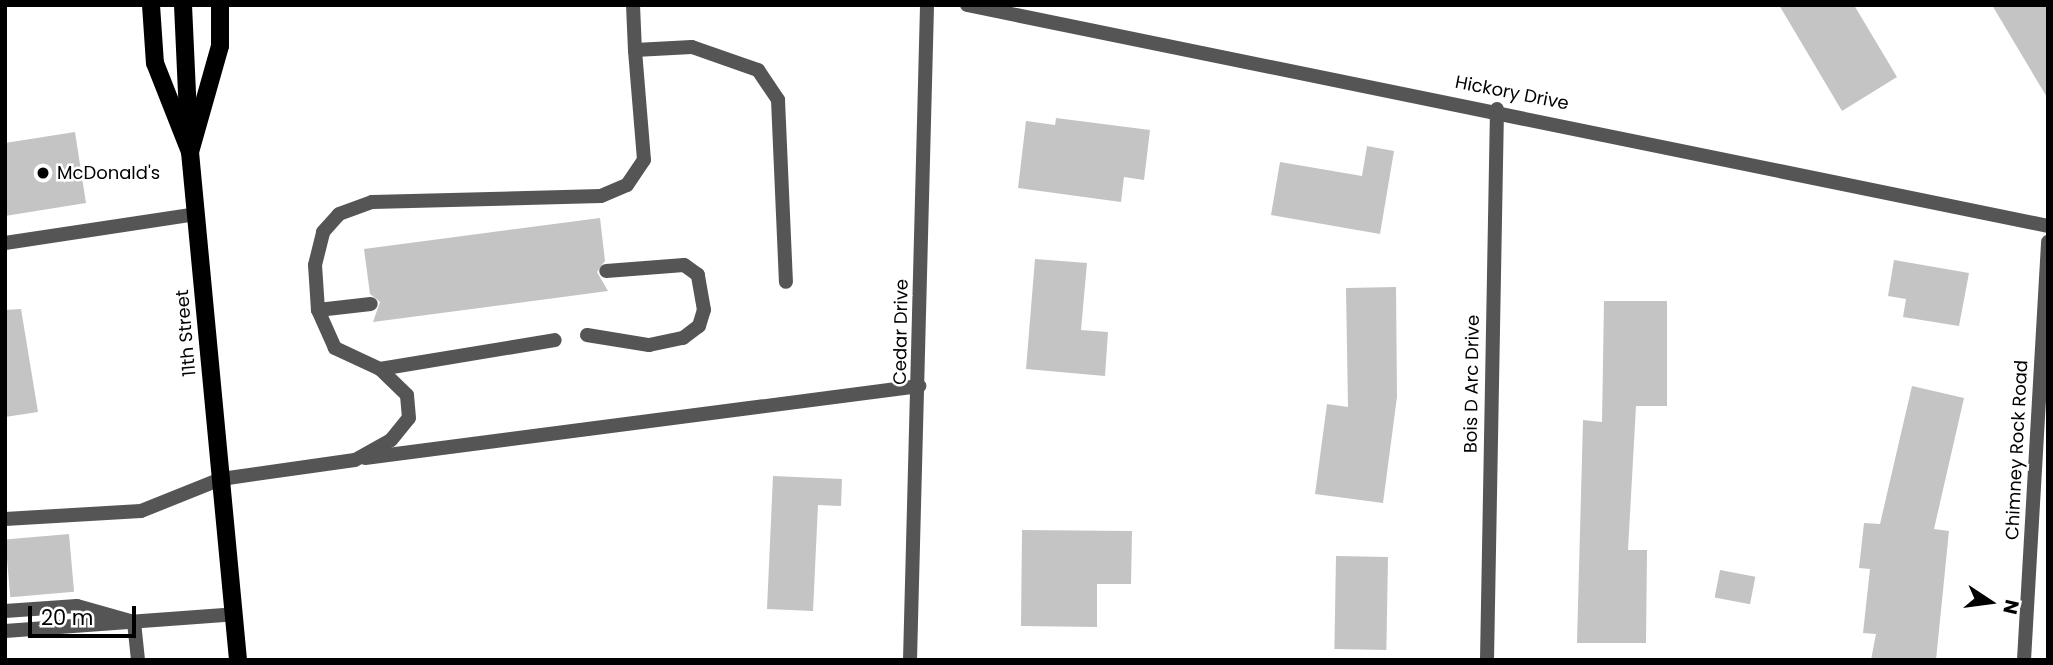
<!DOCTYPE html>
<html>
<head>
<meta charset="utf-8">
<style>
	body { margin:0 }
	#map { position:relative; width:2053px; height:665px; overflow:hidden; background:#fff; font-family:Poppins,sans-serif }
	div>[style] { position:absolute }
	.building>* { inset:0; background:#c4c4c4; transform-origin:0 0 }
	.service>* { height:14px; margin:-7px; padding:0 7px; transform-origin:7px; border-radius:7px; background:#555 }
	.minor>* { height:14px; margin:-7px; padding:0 7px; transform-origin:7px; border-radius:7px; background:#555 }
	.primary>* { height:18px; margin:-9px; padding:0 9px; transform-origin:9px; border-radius:9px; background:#000 }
	.dots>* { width:19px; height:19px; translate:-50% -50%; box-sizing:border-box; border:4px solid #fff; border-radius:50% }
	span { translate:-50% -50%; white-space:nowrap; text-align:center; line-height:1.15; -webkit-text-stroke:5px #fff; paint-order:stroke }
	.street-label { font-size:18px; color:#000 }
	.poi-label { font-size:18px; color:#000 }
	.left { translate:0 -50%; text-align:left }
	.frame { position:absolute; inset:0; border:7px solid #000; pointer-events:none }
	.north { position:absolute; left:1955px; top:567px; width:70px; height:70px; -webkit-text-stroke:5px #fff; paint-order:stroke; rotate:103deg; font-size:19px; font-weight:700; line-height:28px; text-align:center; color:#000 }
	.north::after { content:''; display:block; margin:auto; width:24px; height:32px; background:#000; clip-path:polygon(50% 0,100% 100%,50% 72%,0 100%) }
	.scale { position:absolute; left:28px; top:606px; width:108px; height:32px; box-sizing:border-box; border:4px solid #000; border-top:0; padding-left:9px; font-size:21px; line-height:24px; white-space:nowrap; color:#000; -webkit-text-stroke:5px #fff; paint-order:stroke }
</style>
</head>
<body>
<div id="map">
	<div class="building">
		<div style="clip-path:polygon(1779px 5px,1854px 5px,1897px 77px,1842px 111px)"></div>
		<div style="clip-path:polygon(1992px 5px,2048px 5px,2048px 99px)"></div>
		<div style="clip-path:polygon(1056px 118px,1150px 130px,1144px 180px,1124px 177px,1121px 202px,1018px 188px,1026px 121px,1055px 125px)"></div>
		<div style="clip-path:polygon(75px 132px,86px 203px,5px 216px,5px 143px)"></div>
		<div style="clip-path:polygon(1367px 146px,1394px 151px,1380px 234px,1271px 215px,1280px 162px,1362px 176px)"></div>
		<div style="clip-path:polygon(600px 218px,605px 261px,597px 272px,608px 291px,373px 322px,380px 302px,370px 294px,364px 249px)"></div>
		<div style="clip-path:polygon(1035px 259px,1087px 263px,1081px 330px,1108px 332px,1105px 376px,1026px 369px)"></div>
		<div style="clip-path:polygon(1894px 260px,1969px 273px,1959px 326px,1903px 317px,1906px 299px,1888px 296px)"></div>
		<div style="clip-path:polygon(1396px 287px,1397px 397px,1383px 503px,1315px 494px,1327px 404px,1348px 407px,1346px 288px)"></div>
		<div style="clip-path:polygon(1604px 301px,1667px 301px,1667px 406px,1636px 406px,1628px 550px,1647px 550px,1646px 643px,1577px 643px,1583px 420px,1602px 422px)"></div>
		<div style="clip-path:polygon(21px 309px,38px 412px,5px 417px,5px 310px)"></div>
		<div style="clip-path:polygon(1912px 386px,1964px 398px,1934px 529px,1949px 531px,1936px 660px,1871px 660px,1876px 634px,1863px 633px,1870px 569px,1859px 568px,1864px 523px,1880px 524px)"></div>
		<div style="clip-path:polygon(773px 476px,842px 479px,841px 506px,818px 505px,813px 611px,767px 609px)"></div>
		<div style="clip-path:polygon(1022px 530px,1132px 531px,1131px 584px,1097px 584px,1097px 627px,1021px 626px)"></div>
		<div style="left:69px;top:534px;width:58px;height:64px;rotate:85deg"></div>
		<div style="left:1336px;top:556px;width:52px;height:93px;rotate:1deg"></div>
		<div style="left:1720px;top:570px;width:36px;height:28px;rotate:11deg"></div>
	</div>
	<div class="service">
		<div style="left:633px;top:5px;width:45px;rotate:87.5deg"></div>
		<div style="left:635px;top:50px;width:57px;rotate:-3deg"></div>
		<div style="left:692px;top:47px;width:70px;rotate:19.2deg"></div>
		<div style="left:758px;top:70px;width:36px;rotate:56deg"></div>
		<div style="left:778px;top:100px;width:182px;rotate:87.5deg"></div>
		<div style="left:5px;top:243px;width:193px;rotate:-8.6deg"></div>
		<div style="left:318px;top:310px;width:53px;rotate:-6.5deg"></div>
		<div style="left:587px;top:335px;width:63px;rotate:9.2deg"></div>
		<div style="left:649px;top:345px;width:35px;rotate:-12deg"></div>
		<div style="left:683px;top:338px;width:20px;rotate:-37deg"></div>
		<div style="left:699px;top:326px;width:17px;rotate:-73deg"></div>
		<div style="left:704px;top:310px;width:36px;rotate:-100deg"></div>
		<div style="left:698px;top:275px;width:17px;rotate:-144deg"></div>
		<div style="left:684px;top:265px;width:78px;rotate:175.6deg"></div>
		<div style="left:380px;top:369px;width:177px;rotate:-9.4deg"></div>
		<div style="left:365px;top:458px;width:559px;rotate:-7.4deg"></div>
		<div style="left:5px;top:519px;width:136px;rotate:-3.4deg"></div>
		<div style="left:141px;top:511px;width:86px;rotate:-21.8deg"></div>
		<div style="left:221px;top:479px;width:135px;rotate:-8.1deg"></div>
		<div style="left:355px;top:460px;width:41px;rotate:-29.1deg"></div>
		<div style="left:391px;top:440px;width:28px;rotate:-51deg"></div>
		<div style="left:409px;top:418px;width:23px;rotate:-95deg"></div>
		<div style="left:407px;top:395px;width:37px;rotate:-136deg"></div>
		<div style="left:380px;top:369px;width:50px;rotate:-155deg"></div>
		<div style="left:335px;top:348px;width:42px;rotate:-114.1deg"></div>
		<div style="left:318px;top:310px;width:45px;rotate:-93.8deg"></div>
		<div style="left:315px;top:265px;width:34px;rotate:-76deg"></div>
		<div style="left:323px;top:232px;width:24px;rotate:-48deg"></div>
		<div style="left:339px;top:214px;width:35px;rotate:-20deg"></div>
		<div style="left:372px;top:202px;width:229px;rotate:-1.5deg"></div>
		<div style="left:601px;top:196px;width:28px;rotate:-23deg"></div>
		<div style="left:627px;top:185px;width:30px;rotate:-56deg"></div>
		<div style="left:644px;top:160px;width:110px;rotate:-94.7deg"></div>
		<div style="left:5px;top:611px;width:72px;rotate:-4deg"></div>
		<div style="left:77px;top:606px;width:59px;rotate:15.7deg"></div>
		<div style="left:134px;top:622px;width:38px;rotate:84deg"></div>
		<div style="left:5px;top:631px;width:230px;rotate:-4.2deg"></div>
	</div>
	<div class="minor">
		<div style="left:967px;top:5px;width:1103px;rotate:11.55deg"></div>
		<div style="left:910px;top:660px;width:655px;rotate:-88.51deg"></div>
		<div style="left:1487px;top:660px;width:551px;rotate:-88.96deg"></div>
		<div style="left:2024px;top:660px;width:419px;rotate:-86.7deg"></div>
	</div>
	<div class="primary">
		<div style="left:151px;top:5px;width:58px;rotate:86.1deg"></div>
		<div style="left:155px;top:63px;width:96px;rotate:68.5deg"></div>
		<div style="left:183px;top:5px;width:133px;rotate:87.4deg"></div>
		<div style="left:220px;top:5px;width:41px;rotate:90deg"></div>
		<div style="left:220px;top:46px;width:110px;rotate:105.8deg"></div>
		<div style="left:190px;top:152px;width:510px;rotate:84.6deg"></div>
	</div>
	<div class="dots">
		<div style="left:43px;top:173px;background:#000"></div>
	</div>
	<div class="street-label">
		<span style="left:1512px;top:93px;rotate:11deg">Hickory Drive</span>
		<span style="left:901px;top:332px;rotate:-89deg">Cedar Drive</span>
		<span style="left:186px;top:333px;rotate:-95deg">11th Street</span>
		<span style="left:1472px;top:384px;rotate:-89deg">Bois D Arc Drive</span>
		<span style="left:2017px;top:450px;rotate:-87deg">Chimney Rock Road</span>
	</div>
	<div class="poi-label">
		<span class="left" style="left:57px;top:173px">McDonald's</span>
	</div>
	<div class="frame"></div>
	<div class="north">N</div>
	<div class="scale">20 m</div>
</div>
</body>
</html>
